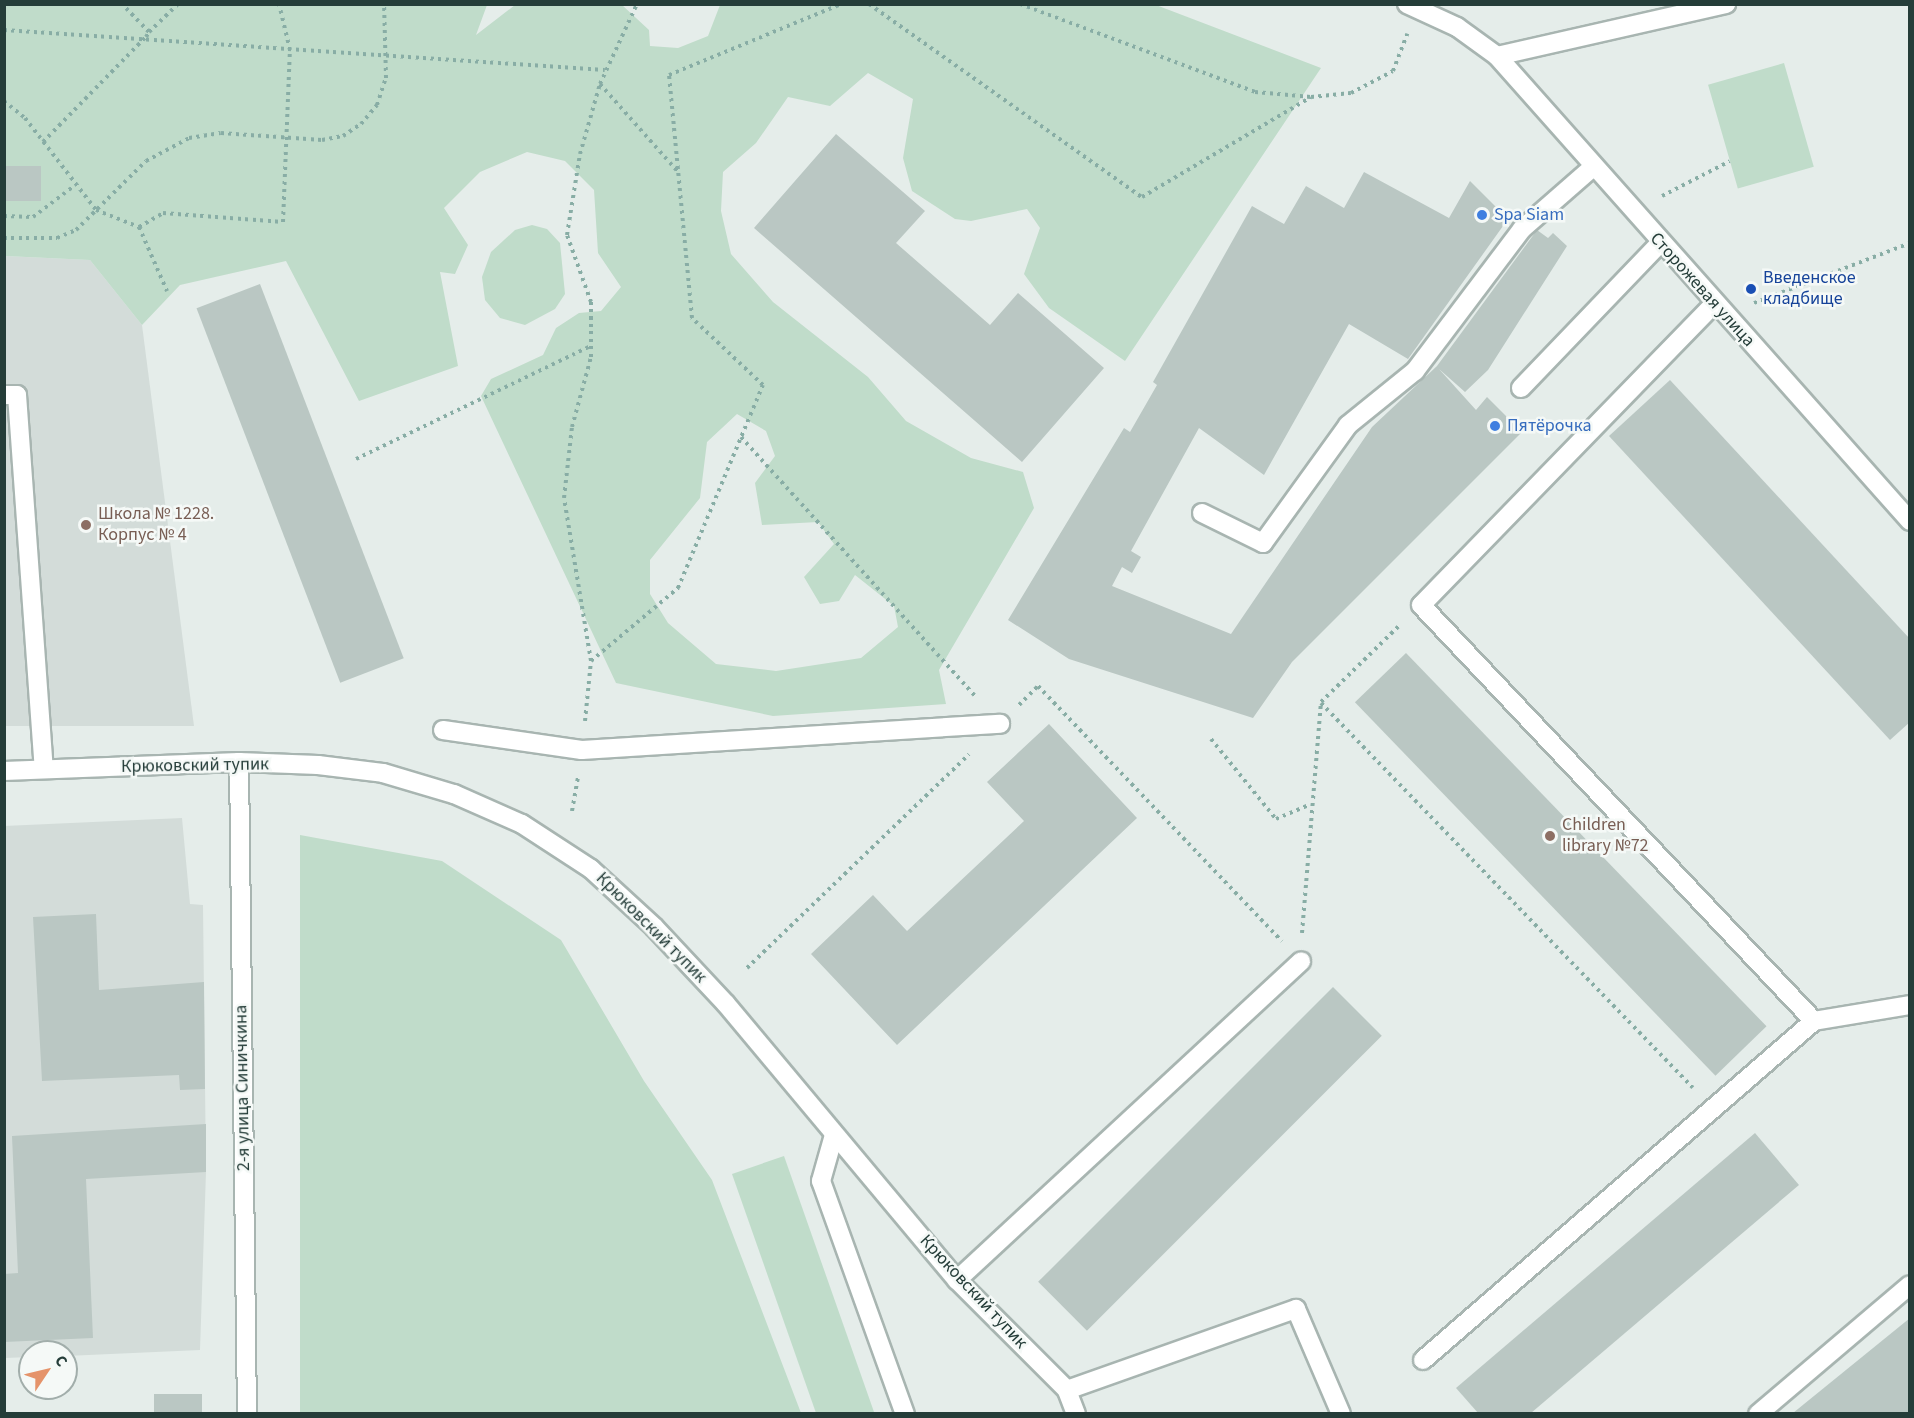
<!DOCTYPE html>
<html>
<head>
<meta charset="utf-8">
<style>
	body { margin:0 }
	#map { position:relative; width:1914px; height:1418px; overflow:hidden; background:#e5edea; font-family:"Source Sans 3",sans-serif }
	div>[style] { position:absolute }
	.built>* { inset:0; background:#d3dcd9 }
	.green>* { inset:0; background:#c0dcca; transform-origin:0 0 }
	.building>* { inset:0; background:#bac7c3; transform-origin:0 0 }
	.path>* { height:4px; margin-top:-2px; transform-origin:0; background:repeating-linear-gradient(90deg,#88ada5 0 3px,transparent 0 7.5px) }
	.roads { filter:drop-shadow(2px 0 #a8b5b1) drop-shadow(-2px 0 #a8b5b1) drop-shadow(0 2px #a8b5b1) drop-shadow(0 -2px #a8b5b1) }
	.lane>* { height:18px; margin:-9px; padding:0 9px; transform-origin:9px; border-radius:9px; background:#fff }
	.street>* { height:18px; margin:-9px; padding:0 9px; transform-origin:9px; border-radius:9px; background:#fff }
	.dots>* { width:16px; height:16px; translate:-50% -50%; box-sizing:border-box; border:3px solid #f5f9f7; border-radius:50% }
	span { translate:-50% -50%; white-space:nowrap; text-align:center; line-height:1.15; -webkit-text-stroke:5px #f5f9f7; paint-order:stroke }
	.shop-label { font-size:18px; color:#366cbe }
	.left { translate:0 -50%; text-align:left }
	.transit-label { font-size:18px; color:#164399 }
	.street-label { font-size:18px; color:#253d39 }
	.education-label { font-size:18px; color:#785e54 }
	.frame { position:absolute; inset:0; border:6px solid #253d39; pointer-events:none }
	.north { position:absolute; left:18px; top:1340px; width:60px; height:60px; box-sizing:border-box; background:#f5f9f7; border:2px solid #a2aeab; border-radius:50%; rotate:55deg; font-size:16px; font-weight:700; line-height:24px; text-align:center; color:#253d39 }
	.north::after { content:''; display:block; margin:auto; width:21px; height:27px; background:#e5936a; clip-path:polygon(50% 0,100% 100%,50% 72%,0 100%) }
</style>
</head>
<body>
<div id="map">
	<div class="built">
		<div style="clip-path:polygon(4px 256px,90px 260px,142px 325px,194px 726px,5px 726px)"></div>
		<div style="clip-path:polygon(182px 818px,190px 904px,203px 905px,206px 1172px,200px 1350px,66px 1356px,30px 1352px,30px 1357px,5px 1358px,4px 826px)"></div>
	</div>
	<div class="green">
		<div style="clip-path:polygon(evenodd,4px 5px,487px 5px,476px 35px,515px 5px,622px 5px,649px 30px,650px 46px,678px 48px,708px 36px,720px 5px,1156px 5px,1321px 68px,1125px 361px,1049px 308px,1024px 274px,1040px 228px,1027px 209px,971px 221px,955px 219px,912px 191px,903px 158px,913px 99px,868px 73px,830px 106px,788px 97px,756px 143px,723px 172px,721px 211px,731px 254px,773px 302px,868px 377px,906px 421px,971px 458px,1023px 472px,1034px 508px,939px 670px,946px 704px,773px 716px,616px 683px,481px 396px,491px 379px,543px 355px,556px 328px,579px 313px,601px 311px,621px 287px,598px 253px,594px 190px,565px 161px,527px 152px,480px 172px,444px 208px,468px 245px,455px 274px,440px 272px,458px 366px,359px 401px,286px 261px,180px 285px,142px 325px,90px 260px,5px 256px,4px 5px,737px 414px,766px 431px,775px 456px,755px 483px,762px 525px,818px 522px,834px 544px,804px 577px,820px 604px,839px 601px,855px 575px,894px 606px,898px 627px,861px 658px,776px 671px,716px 664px,668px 623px,650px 594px,650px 560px,700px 498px,707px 442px,737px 414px)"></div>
		<div style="left:1784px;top:63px;width:108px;height:79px;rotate:74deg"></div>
		<div style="clip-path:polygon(532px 225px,547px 229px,560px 243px,565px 294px,555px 309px,525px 325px,500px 318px,485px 300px,482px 277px,491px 252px,515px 230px)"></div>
		<div style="clip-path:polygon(300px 835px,442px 861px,561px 940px,644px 1081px,712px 1180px,801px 1413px,300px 1413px)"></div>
		<div style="clip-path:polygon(784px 1156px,874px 1412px,870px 1413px,816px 1413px,732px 1174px)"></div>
	</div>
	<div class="building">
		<div style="clip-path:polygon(836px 134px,925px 211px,896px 243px,990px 325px,1018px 293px,1104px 368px,1022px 462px,754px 228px)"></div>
		<div style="left:4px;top:166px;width:37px;height:35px"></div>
		<div style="clip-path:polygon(1364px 172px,1449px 218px,1470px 181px,1508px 219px,1408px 359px,1349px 324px,1264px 475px,1199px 428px,1131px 551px,1141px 557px,1132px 573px,1122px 567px,1112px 586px,1231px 634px,1372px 427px,1437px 366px,1537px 230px,1548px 238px,1553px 233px,1567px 246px,1488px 370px,1465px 392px,1439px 369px,1476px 410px,1487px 397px,1522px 432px,1292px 662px,1253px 718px,1069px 659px,1008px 620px,1124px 428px,1130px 432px,1157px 385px,1153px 382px,1252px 206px,1284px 224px,1306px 186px,1344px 208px)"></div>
		<div style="left:260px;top:284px;width:401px;height:68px;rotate:69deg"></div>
		<div style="clip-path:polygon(1670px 380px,1910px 639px,1910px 722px,1890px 740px,1609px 436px)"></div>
		<div style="left:1406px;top:653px;width:519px;height:71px;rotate:46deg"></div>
		<div style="clip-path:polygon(1049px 724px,1137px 818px,897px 1045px,811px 954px,873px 895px,907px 931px,1024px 821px,987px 782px)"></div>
		<div style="clip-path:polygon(96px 914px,99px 990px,204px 982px,205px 1089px,180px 1090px,179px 1075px,42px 1081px,33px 917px)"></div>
		<div style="left:1333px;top:987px;width:69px;height:417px;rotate:45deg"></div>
		<div style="clip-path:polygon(206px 1124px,206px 1172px,86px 1179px,93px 1338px,4px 1342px,4px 1274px,18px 1273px,12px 1136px)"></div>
		<div style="clip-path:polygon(1755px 1133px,1799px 1185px,1531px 1413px,1478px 1413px,1456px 1388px)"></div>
		<div style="clip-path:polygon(1910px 1318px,1910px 1413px,1793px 1413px)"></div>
		<div style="left:154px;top:1394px;width:48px;height:19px"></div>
	</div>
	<div class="path">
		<div style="left:869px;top:4px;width:334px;rotate:35.3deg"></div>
		<div style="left:1142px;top:197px;width:196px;rotate:-30.6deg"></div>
		<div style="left:1020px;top:4px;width:251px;rotate:20.5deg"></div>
		<div style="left:1255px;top:92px;width:56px;rotate:5.1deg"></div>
		<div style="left:1311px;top:97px;width:40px;rotate:-5.7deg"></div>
		<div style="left:1351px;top:93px;width:47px;rotate:-27.6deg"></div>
		<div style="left:1393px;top:71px;width:40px;rotate:-69deg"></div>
		<div style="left:4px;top:30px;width:602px;rotate:3.81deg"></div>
		<div style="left:149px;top:32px;width:40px;rotate:-44deg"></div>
		<div style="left:600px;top:84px;width:118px;rotate:48.4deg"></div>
		<div style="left:4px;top:101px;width:27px;rotate:39deg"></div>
		<div style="left:25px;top:118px;width:116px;rotate:52.3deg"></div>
		<div style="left:96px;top:210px;width:46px;rotate:21.6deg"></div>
		<div style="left:139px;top:227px;width:70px;rotate:66.4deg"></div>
		<div style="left:43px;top:142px;width:147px;rotate:-45.6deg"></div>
		<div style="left:146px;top:37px;width:6px;rotate:-59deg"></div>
		<div style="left:149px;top:32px;width:39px;rotate:-134deg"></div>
		<div style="left:1662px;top:196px;width:76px;rotate:-27.2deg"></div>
		<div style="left:4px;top:216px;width:29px;rotate:2deg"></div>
		<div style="left:33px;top:217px;width:51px;rotate:-37.1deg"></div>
		<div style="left:139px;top:227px;width:28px;rotate:-30deg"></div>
		<div style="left:163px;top:213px;width:120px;rotate:4.3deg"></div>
		<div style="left:283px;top:222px;width:172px;rotate:-87.7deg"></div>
		<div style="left:290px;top:50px;width:47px;rotate:-103.4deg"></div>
		<div style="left:4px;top:238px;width:53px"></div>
		<div style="left:57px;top:238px;width:21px;rotate:-23deg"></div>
		<div style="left:76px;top:230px;width:98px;rotate:-44.6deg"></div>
		<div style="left:146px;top:161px;width:49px;rotate:-28.1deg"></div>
		<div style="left:189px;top:138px;width:32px;rotate:-9deg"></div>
		<div style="left:221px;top:133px;width:101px;rotate:4deg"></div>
		<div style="left:322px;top:140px;width:21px;rotate:-11deg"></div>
		<div style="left:343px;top:136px;width:22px;rotate:-34deg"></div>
		<div style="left:361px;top:124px;width:25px;rotate:-50deg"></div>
		<div style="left:377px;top:105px;width:28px;rotate:-72deg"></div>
		<div style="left:386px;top:78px;width:74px;rotate:-91.5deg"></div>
		<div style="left:1754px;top:303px;width:167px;rotate:-21deg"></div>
		<div style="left:741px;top:437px;width:350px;rotate:47.9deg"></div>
		<div style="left:356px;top:459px;width:261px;rotate:-25.7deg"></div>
		<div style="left:591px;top:661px;width:114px;rotate:-40deg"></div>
		<div style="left:678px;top:588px;width:220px;rotate:-67.3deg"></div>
		<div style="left:763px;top:385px;width:98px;rotate:-136.7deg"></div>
		<div style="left:692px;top:318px;width:244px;rotate:-95.4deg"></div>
		<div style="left:669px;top:75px;width:186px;rotate:-22.4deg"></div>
		<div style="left:1321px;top:703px;width:535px;rotate:45.98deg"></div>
		<div style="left:1019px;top:705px;width:27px;rotate:-45deg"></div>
		<div style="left:1038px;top:686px;width:353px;rotate:46.3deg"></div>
		<div style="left:585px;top:721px;width:60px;rotate:-84.3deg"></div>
		<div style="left:591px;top:661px;width:165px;rotate:-99.4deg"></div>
		<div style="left:564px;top:498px;width:71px;rotate:-83.6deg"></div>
		<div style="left:572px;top:427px;width:73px;rotate:-74.8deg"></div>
		<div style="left:591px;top:357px;width:55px;rotate:-90deg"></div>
		<div style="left:591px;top:302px;width:71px;rotate:-109.7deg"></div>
		<div style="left:567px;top:235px;width:82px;rotate:-80.9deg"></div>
		<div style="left:580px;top:154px;width:73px;rotate:-74.1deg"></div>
		<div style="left:600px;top:84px;width:88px;rotate:-65.2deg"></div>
		<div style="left:1211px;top:739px;width:103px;rotate:50.9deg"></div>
		<div style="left:1276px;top:819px;width:36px;rotate:-23deg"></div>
		<div style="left:572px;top:811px;width:36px;rotate:-80deg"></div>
		<div style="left:1302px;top:933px;width:232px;rotate:-85.3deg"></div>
		<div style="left:1321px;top:702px;width:112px;rotate:-44.3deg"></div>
		<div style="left:747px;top:968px;width:308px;rotate:-43.9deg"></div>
	</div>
	<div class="roads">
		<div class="lane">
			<div style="left:1714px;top:304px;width:420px;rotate:134.2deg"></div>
			<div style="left:1421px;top:605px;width:572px;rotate:46.63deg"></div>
			<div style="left:1814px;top:1021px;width:97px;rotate:-9.5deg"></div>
			<div style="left:1521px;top:388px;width:201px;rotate:-46.2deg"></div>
			<div style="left:4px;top:395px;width:13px"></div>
			<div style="left:17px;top:395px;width:375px;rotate:85.9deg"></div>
			<div style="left:1202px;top:513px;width:68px;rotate:26.2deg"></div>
			<div style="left:1263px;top:543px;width:145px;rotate:-54.2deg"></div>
			<div style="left:1348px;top:425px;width:86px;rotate:-38.9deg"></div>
			<div style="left:1415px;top:371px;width:178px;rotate:-53deg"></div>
			<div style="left:1522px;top:229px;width:94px;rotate:-41.1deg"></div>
			<div style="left:443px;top:730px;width:140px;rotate:8.2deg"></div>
			<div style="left:582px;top:750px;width:419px;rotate:-3.6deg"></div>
			<div style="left:834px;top:1135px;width:48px;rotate:105.8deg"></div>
			<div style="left:821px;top:1181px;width:248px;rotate:70.2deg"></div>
			<div style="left:957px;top:1280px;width:469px;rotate:-42.8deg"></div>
			<div style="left:1423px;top:1360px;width:517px;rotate:-40.93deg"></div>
			<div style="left:1076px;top:1414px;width:26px;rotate:-111deg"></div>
			<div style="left:1067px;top:1390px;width:243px;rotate:-19.5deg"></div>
			<div style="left:1296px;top:1309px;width:114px;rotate:66.8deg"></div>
			<div style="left:1758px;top:1414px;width:199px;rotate:-40.3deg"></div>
		</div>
		<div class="street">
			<div style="left:1407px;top:4px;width:55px;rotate:24.7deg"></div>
			<div style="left:1457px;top:27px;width:49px;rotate:35.9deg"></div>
			<div style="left:1497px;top:56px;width:622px;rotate:48.39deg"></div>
			<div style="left:1497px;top:56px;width:235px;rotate:-12.8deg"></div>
			<div style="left:239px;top:762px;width:652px;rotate:89.3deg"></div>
			<div style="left:4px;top:771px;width:235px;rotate:-2.2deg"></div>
			<div style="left:239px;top:762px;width:79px;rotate:2.2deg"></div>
			<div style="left:318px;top:765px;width:65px;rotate:7deg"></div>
			<div style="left:383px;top:773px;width:74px;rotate:16.5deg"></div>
			<div style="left:454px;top:794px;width:74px;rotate:23.8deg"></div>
			<div style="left:522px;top:824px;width:82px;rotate:33.1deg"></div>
			<div style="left:591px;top:869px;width:86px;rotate:42.6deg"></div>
			<div style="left:654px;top:927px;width:105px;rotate:46.9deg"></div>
			<div style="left:726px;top:1004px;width:360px;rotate:50.1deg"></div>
			<div style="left:957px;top:1280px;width:156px;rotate:45deg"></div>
		</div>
	</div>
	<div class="dots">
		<div style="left:1482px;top:215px;background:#3f7fe0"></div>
		<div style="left:1751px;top:289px;background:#1a4fb4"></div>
		<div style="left:1495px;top:426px;background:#3f7fe0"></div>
		<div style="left:86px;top:525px;background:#8d6e63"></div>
		<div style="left:1550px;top:836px;background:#8d6e63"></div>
	</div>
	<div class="shop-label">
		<span class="left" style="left:1494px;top:215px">Spa Siam</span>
		<span class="left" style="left:1507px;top:426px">Пятёрочка</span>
	</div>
	<div class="transit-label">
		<span class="left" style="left:1763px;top:289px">Введенское<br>кладбище</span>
	</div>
	<div class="street-label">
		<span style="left:1702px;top:290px;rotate:48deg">Сторожевая улица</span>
		<span style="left:195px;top:766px;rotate:-1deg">Крюковский тупик</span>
		<span style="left:651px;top:928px;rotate:45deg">Крюковский тупик</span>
		<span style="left:243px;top:1088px;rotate:-91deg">2-я улица Синичкина</span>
		<span style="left:973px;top:1292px;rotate:47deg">Крюковский тупик</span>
	</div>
	<div class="education-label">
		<span class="left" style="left:98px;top:525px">Школа № 1228.<br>Корпус № 4</span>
		<span class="left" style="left:1562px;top:836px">Children<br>library №72</span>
	</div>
	<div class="frame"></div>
	<div class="north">С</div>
</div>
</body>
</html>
